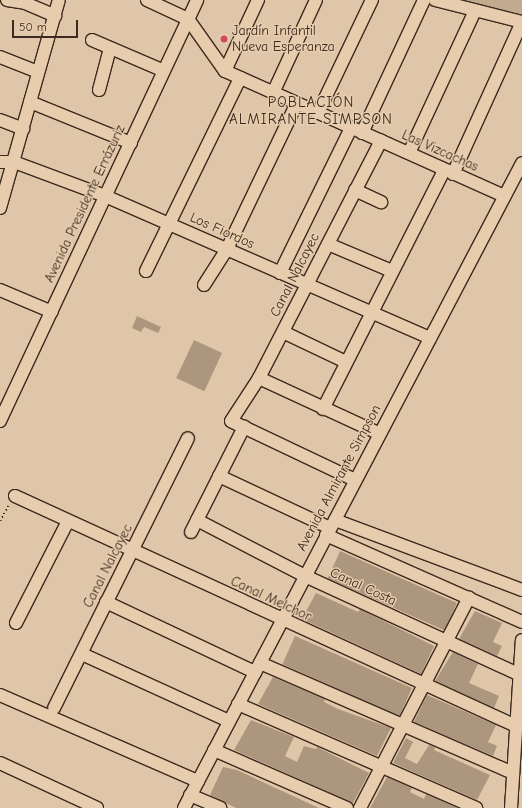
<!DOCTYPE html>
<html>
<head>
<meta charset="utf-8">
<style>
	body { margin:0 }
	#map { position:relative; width:522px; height:808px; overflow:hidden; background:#e0c6a8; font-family:"Comic Neue",sans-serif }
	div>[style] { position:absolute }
	.green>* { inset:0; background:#c2aa8f }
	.building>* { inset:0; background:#ad967e; transform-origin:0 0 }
	.path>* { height:1.5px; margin-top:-0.75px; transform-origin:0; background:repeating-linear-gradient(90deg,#3b2a1e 0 1px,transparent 0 4px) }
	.roads { filter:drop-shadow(1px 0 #3b2a1e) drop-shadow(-1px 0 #3b2a1e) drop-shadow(0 1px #3b2a1e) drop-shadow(0 -1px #3b2a1e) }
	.minor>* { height:12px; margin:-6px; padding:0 6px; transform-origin:6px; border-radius:6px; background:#e7cdae }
	.dots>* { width:11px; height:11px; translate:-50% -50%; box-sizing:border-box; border:2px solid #e7cdae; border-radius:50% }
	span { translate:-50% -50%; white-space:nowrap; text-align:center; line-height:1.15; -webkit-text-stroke:3px #e7cdae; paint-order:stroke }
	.poi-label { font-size:14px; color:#3b2a1e }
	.left { translate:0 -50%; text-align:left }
	.street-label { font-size:14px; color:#3b2a1e }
	.neighbourhood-label { font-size:15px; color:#3b2a1e; letter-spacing:1px }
	.scale { position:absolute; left:12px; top:20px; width:66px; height:18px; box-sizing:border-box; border:2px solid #3b2a1e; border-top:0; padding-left:5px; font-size:12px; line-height:14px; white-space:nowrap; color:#3b2a1e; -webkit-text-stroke:3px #e7cdae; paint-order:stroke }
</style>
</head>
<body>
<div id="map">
	<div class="green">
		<div style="clip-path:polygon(456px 0,522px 0,522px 14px)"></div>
	</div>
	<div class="building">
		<div style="clip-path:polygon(137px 316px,161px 327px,158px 333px,144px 327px,141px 332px,132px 328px)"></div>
		<div style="left:194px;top:340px;width:31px;height:42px;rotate:25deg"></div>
		<div style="left:340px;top:551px;width:128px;height:30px;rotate:24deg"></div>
		<div style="clip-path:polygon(316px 593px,358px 612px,360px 609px,434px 646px,421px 674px,302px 619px)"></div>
		<div style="clip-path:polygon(475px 611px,502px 623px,493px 642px,502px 646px,497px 656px,459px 639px)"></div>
		<div style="left:295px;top:636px;width:128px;height:31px;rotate:24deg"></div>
		<div style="clip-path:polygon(453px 652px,478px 664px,469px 683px,499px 696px,494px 708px,435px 681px)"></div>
		<div style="clip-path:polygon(273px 677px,325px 699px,324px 702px,338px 709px,391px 728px,377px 756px,258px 704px)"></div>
		<div style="clip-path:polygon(427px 695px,496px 725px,488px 742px,497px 746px,493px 756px,414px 722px)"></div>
		<div style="clip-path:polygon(251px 720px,294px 737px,285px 756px,297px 762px,304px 746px,316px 749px,317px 747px,369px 773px,353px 803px,234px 750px)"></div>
		<div style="clip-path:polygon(406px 738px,413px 742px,405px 758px,417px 764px,429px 745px,435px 747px,434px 750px,490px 775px,477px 800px,393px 763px)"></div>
		<div style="clip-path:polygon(223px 767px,237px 770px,319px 808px,236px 808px,210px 795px)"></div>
		<div style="clip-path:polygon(387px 777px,412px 788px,410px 792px,424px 799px,426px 794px,457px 808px,370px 808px)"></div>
	</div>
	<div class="path">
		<div style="left:0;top:521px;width:18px;rotate:-61deg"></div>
	</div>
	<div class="roads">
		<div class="minor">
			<div style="left:7px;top:0;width:18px;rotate:9deg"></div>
			<div style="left:25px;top:3px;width:33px;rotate:23deg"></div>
			<div style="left:147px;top:0;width:45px;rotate:24.9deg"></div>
			<div style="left:188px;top:19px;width:64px;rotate:54.6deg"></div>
			<div style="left:225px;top:71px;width:306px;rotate:24.1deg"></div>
			<div style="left:435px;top:0;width:90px;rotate:14.2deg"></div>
			<div style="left:92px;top:40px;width:78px;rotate:23.3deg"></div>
			<div style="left:0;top:57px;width:41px;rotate:21.5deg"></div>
			<div style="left:225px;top:71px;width:78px;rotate:-65.1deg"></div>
			<div style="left:99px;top:90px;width:43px;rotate:-75.3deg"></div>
			<div style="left:273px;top:93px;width:102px;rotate:-65.2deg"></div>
			<div style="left:30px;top:102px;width:109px;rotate:22.1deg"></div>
			<div style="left:318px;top:113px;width:125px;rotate:-64.5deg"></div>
			<div style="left:0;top:120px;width:25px;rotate:21deg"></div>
			<div style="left:362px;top:133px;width:147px;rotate:-65deg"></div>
			<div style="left:409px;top:153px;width:157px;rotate:-65.1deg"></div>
			<div style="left:0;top:162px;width:14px"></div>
			<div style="left:14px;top:162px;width:97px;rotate:20.5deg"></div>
			<div style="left:105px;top:196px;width:355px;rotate:23.6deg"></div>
			<div style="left:453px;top:174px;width:167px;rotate:-65.6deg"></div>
			<div style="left:355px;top:190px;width:29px;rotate:25deg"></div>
			<div style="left:0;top:208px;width:216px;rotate:-74.2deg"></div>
			<div style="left:328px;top:244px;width:69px;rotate:22.9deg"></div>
			<div style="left:146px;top:271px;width:215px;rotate:-64deg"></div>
			<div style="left:280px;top:273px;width:161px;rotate:-63.9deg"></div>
			<div style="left:204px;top:285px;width:43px;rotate:-57.4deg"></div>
			<div style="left:227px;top:249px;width:162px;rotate:-64.4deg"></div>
			<div style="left:0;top:290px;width:56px;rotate:22.9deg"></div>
			<div style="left:283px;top:332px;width:70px;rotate:25.5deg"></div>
			<div style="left:259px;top:378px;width:133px;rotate:24.8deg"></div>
			<div style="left:323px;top:409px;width:268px;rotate:-63.1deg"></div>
			<div style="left:0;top:421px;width:465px;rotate:-64.9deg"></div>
			<div style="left:219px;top:476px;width:123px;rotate:25.1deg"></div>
			<div style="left:355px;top:480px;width:137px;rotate:-154.6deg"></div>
			<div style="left:231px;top:421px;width:51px;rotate:-56.9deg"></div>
			<div style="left:259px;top:378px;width:267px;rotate:-62.8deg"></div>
			<div style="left:15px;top:496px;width:551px;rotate:24.66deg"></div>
			<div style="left:197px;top:520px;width:122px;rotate:27.4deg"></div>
			<div style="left:305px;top:576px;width:237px;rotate:24.7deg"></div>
			<div style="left:335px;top:520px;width:200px;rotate:20.5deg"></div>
			<div style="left:191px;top:532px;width:118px;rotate:-63.2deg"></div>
			<div style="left:326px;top:535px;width:214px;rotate:23.9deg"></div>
			<div style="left:106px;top:602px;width:165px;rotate:25.2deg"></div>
			<div style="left:16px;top:623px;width:114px;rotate:-63deg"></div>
			<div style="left:82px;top:654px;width:162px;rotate:24.5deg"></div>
			<div style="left:260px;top:663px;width:276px;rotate:23.5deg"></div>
			<div style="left:0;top:695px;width:216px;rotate:23.5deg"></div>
			<div style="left:238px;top:704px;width:260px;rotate:23.6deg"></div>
			<div style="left:54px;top:708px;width:301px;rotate:-63.6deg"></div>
			<div style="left:214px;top:750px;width:145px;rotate:23.6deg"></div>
			<div style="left:0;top:763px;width:107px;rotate:24.9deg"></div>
			<div style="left:190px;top:795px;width:33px;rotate:23deg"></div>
			<div style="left:184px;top:808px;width:728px;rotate:-62.34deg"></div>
			<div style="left:360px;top:808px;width:237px;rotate:-62.6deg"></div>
			<div style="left:511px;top:808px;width:168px;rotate:-86.3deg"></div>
		</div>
	</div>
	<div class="dots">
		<div style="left:224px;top:39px;background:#d1495b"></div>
	</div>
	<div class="poi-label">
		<span class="left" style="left:232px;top:39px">Jardín Infantil<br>Nueva Esperanza</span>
	</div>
	<div class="street-label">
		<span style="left:440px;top:151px;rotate:24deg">Las Vizcachas</span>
		<span style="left:85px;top:204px;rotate:-65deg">Avenida Presidente Errázuriz</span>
		<span style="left:222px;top:231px;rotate:24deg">Los Fiordos</span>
		<span style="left:295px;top:275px;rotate:-63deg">Canal Nalcayec</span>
		<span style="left:339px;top:478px;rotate:-62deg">Avenida Almirante Simpson</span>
		<span style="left:108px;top:566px;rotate:-63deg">Canal Nalcayec</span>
		<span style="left:363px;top:587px;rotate:25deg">Canal Costa</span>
		<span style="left:271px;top:599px;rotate:25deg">Canal Melchor</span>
	</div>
	<div class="neighbourhood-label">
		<span style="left:311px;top:111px">POBLACIÓN<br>ALMIRANTE SIMPSON</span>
	</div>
	<div class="scale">50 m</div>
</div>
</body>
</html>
